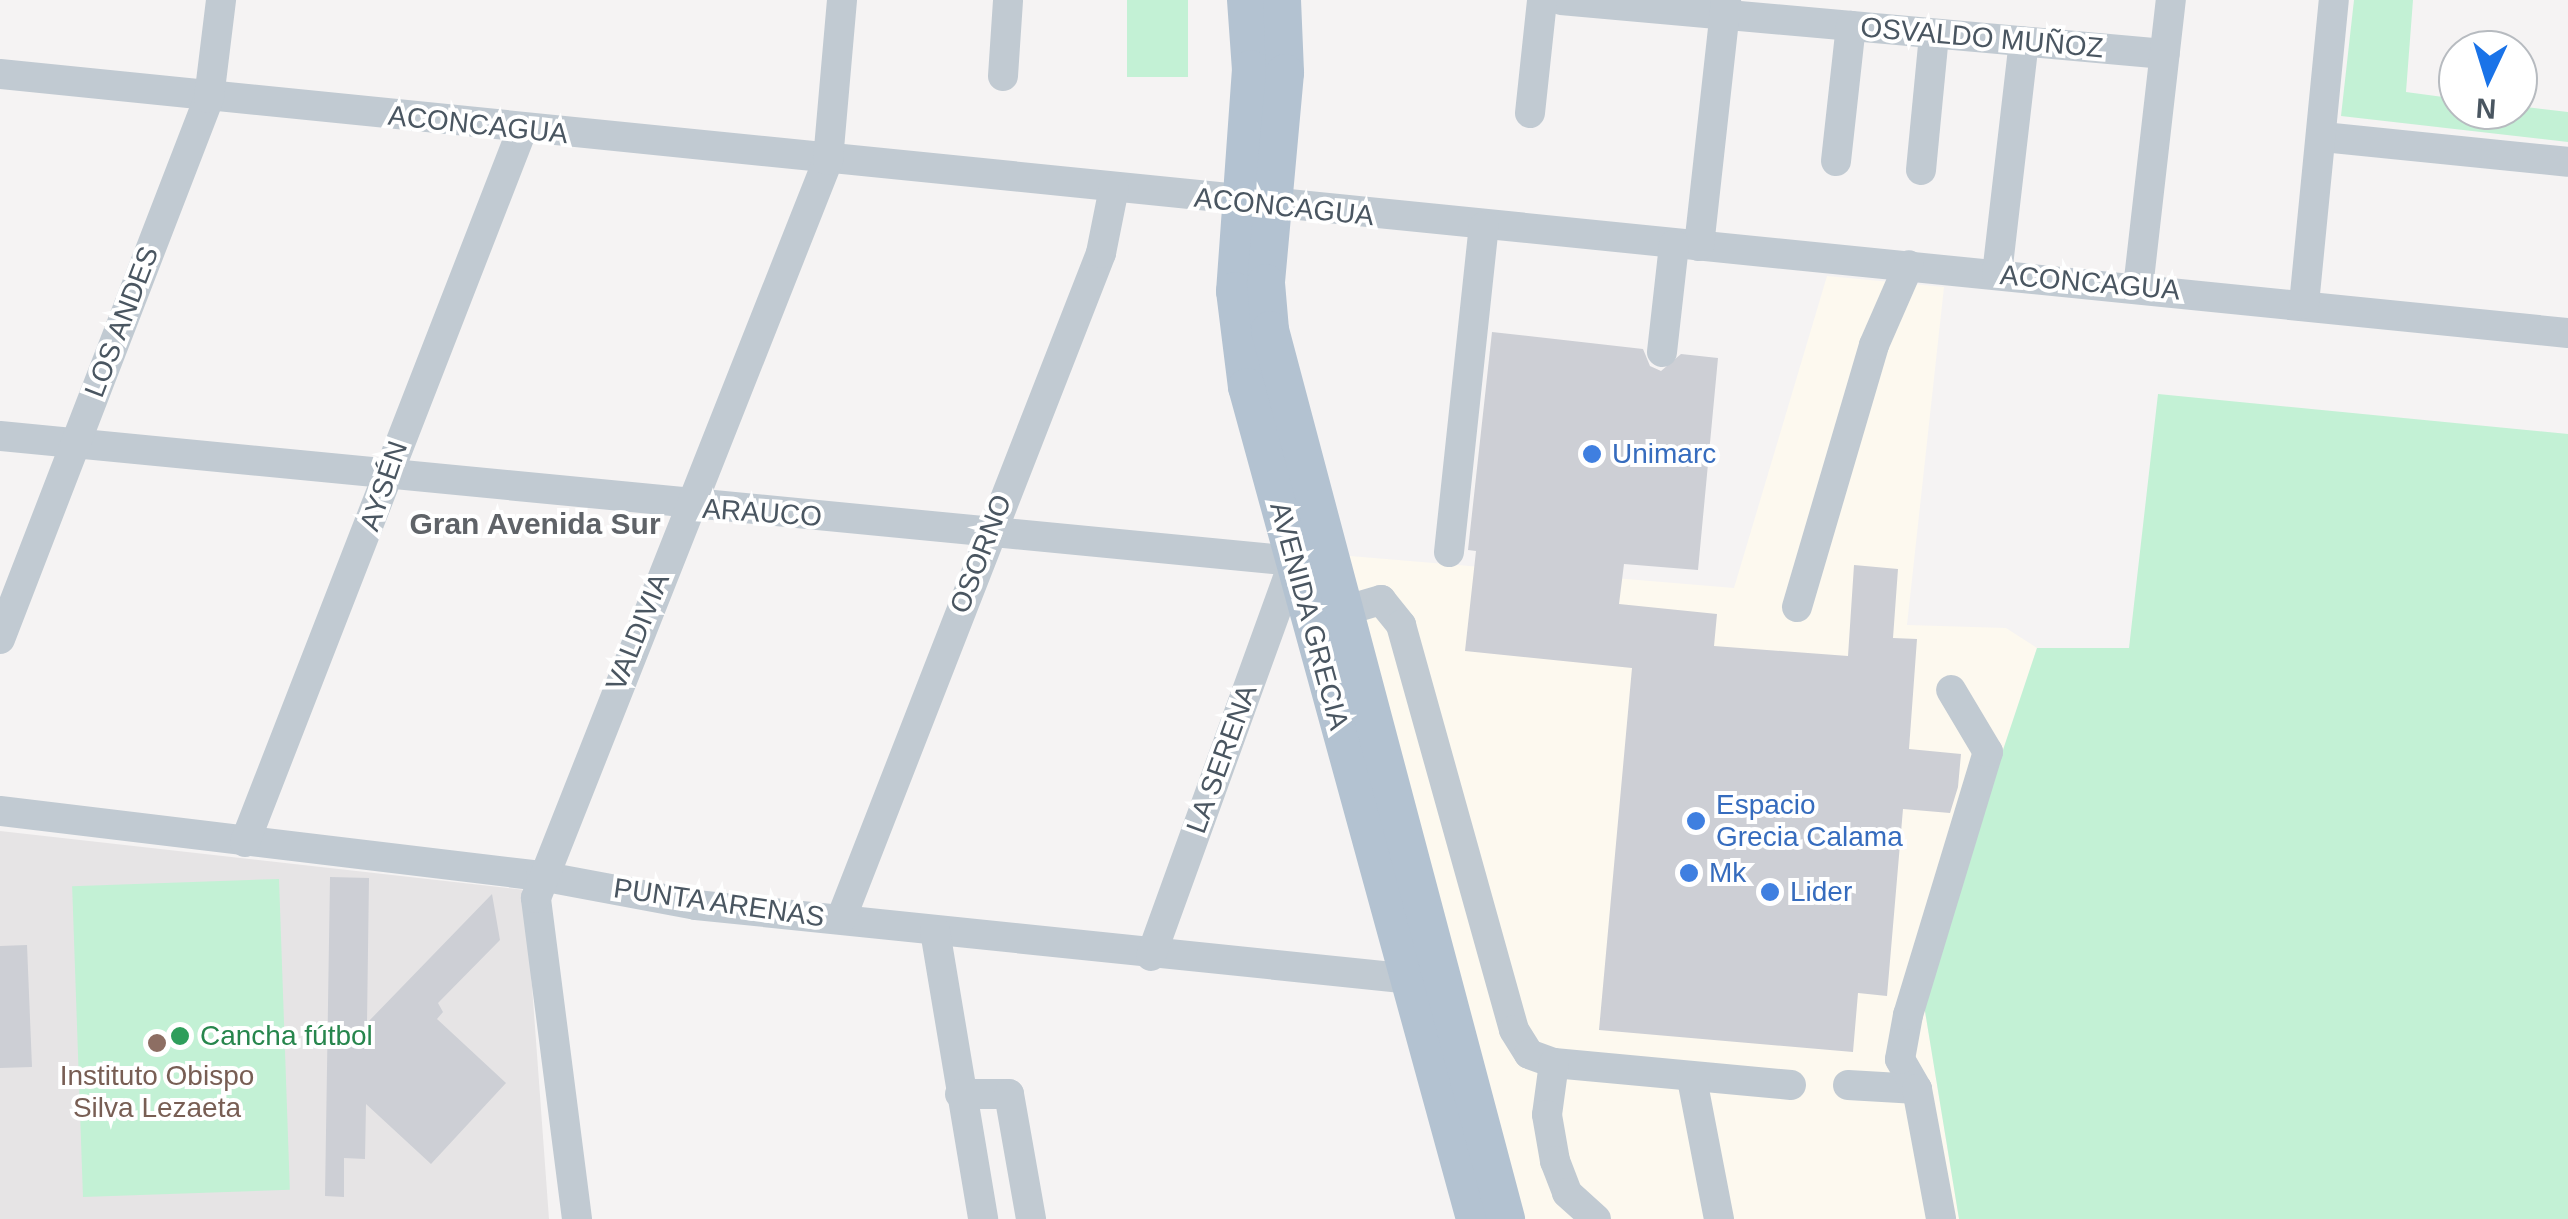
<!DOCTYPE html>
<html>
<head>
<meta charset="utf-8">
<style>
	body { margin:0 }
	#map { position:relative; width:2568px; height:1219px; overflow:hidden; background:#f5f3f3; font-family:Helvetica,sans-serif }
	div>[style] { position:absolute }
	.commercial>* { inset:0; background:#fdf9ef }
	.education>* { inset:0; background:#e6e4e5 }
	.green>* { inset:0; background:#c3f1d5; transform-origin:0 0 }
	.building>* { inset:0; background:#cdcfd5 }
	.minor>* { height:30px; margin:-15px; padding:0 15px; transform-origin:15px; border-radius:15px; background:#c1cad2 }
	.major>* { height:38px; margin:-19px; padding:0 19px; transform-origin:19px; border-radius:19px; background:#b3c2d1 }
	.dots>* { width:28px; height:28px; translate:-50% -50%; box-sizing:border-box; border:5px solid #fff; border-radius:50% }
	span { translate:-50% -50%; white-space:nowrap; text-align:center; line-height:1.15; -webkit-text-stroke:8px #fff; paint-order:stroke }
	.street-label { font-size:28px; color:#4a5661 }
	.shop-label { font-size:28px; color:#366cbe }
	.left { translate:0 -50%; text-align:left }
	.leisure-label { font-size:28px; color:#27864d }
	.education-label { font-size:28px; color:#785e54 }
	.neighbourhood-label { font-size:30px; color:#5f6368; font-weight:700 }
	.north { position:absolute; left:2438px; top:30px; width:100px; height:100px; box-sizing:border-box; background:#fff; border:2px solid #b7bbc0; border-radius:50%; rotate:184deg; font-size:28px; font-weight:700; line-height:40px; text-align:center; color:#4a5661 }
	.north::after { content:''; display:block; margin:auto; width:35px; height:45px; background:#1a73e8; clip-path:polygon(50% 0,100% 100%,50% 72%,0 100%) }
</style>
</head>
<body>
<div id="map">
	<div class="commercial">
		<div style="clip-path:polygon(1827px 276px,1944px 287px,1907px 625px,2006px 628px,2037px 648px,1922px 993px,1959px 1219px,1523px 1219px,1338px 555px,1734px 588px)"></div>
	</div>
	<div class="education">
		<div style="clip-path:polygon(0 831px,525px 890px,549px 1219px,0 1219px)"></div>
	</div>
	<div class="green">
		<div style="left:1127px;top:0;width:61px;height:77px"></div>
		<div style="clip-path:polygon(2354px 0,2413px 0,2406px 92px,2458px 99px,2458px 110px,2518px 106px,2568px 112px,2568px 142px,2341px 116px)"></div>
		<div style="clip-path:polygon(2158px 394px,2568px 434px,2568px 1219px,1959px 1219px,1922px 993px,2037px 648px,2129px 648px)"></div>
		<div style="left:279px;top:879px;width:311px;height:207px;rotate:88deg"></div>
	</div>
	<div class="building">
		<div style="clip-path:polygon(1492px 332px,1643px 349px,1650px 366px,1661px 371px,1681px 354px,1718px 358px,1698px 570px,1624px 564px,1619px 604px,1717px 614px,1714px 646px,1848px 656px,1854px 565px,1898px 569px,1893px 638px,1917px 639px,1909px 749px,1961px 754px,1958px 787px,1950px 813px,1903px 809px,1887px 996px,1858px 993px,1853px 1052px,1599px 1030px,1632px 668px,1465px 651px,1476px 551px,1468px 550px)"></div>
		<div style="clip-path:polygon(330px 877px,369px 878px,367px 1023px,492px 894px,500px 940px,438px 1003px,443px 1012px,437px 1019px,506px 1083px,431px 1164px,366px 1104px,365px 1159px,344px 1158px,344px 1197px,325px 1196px)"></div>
		<div style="clip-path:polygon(27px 945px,32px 1067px,0 1068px,0 946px)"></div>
	</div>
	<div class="minor">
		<div style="left:1561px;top:0;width:606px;rotate:5.11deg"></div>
		<div style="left:0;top:74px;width:2581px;rotate:5.76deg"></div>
		<div style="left:1003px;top:76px;width:76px;rotate:-86.2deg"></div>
		<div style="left:1530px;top:113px;width:114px;rotate:-83.9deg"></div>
		<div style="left:2323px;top:137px;width:246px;rotate:5.8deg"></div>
		<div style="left:1836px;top:161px;width:136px;rotate:-83.7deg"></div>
		<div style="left:1921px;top:170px;width:136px;rotate:-84.5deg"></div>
		<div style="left:1699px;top:246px;width:247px;rotate:-83.7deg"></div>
		<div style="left:1997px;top:274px;width:234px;rotate:-83.4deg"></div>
		<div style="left:2138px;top:288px;width:290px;rotate:-83.5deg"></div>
		<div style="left:2304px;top:304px;width:305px;rotate:-84.4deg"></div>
		<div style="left:1662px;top:352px;width:108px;rotate:-83.6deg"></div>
		<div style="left:0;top:436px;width:1300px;rotate:5.52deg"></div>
		<div style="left:1294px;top:561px;width:22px;rotate:36deg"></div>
		<div style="left:1449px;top:552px;width:327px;rotate:-83.9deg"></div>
		<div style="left:1797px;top:607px;width:273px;rotate:-73.6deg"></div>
		<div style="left:1874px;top:345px;width:87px;rotate:-66.4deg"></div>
		<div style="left:1340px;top:612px;width:43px;rotate:-16.3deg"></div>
		<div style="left:1381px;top:600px;width:32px;rotate:51deg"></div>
		<div style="left:1401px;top:625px;width:420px;rotate:74.4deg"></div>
		<div style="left:1514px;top:1030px;width:28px;rotate:58deg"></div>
		<div style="left:1529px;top:1054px;width:27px;rotate:20deg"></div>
		<div style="left:1554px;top:1063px;width:238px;rotate:5.3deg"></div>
		<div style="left:0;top:639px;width:580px;rotate:-68.88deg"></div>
		<div style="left:209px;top:98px;width:99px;rotate:-83deg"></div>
		<div style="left:0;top:811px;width:545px;rotate:6.85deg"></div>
		<div style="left:541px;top:876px;width:158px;rotate:10.6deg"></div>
		<div style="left:696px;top:905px;width:739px;rotate:5.9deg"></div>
		<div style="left:245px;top:842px;width:764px;rotate:-68.74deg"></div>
		<div style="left:841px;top:919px;width:715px;rotate:-68.67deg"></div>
		<div style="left:1101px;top:253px;width:66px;rotate:-78.7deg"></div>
		<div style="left:935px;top:931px;width:292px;rotate:80.5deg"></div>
		<div style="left:1151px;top:956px;width:420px;rotate:-70.1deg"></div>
		<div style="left:1554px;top:1063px;width:52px;rotate:97.7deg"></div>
		<div style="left:1547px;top:1115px;width:47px;rotate:80.1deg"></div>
		<div style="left:1555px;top:1161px;width:34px;rotate:69deg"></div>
		<div style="left:1567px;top:1193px;width:39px;rotate:42deg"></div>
		<div style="left:1692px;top:1079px;width:143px;rotate:79.1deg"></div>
		<div style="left:1848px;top:1085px;width:69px;rotate:3.3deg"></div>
		<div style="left:1917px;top:1089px;width:34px;rotate:-120deg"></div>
		<div style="left:1900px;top:1059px;width:45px;rotate:-79.7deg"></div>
		<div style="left:1908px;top:1015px;width:275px;rotate:-73.1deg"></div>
		<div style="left:1988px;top:752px;width:72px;rotate:-120.8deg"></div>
		<div style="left:1917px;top:1089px;width:132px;rotate:79.5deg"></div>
		<div style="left:960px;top:1094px;width:49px"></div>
		<div style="left:1009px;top:1094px;width:127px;rotate:80deg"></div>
		<div style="left:577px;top:1219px;width:324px;rotate:-97.3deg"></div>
		<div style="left:536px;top:898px;width:794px;rotate:-68.41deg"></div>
		<div style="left:828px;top:160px;width:161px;rotate:-85deg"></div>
	</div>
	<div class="major">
		<div style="left:1246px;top:0;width:69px;rotate:85.9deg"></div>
		<div style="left:1251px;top:69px;width:223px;rotate:94.1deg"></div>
		<div style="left:1235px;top:291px;width:97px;rotate:82.9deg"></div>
		<div style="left:1247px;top:387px;width:863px;rotate:74.67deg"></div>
		<div style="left:1282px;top:0;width:73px;rotate:87.6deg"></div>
		<div style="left:1285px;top:73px;width:211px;rotate:95.2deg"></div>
		<div style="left:1266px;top:283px;width:47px;rotate:85.1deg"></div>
		<div style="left:1270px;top:330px;width:920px;rotate:75.13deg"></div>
	</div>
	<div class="dots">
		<div style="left:1592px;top:454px;background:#3f7fe0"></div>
		<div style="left:1696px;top:821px;background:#3f7fe0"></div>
		<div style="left:1689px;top:873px;background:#3f7fe0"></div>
		<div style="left:1770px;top:892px;background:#3f7fe0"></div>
		<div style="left:180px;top:1036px;background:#2e9e5b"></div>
		<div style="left:157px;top:1043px;background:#8d6e63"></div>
	</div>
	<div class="street-label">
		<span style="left:1982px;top:38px;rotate:5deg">OSVALDO MUÑOZ</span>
		<span style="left:478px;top:125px;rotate:6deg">ACONCAGUA</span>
		<span style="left:1284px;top:207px;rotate:6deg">ACONCAGUA</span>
		<span style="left:2090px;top:283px;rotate:5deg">ACONCAGUA</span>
		<span style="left:122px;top:322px;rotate:-69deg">LOS ANDES</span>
		<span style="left:384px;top:486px;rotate:-71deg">AYSÉN</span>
		<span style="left:762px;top:513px;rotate:4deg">ARAUCO</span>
		<span style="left:981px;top:554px;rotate:-69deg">OSORNO</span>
		<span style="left:1309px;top:616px;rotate:75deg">AVENIDA GRECIA</span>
		<span style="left:638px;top:632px;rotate:-68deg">VALDIVIA</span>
		<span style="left:1222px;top:759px;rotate:-70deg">LA SERENA</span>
		<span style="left:719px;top:903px;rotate:8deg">PUNTA ARENAS</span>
	</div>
	<div class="shop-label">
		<span class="left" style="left:1612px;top:454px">Unimarc</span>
		<span class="left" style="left:1716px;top:821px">Espacio<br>Grecia Calama</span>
		<span class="left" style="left:1709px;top:873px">Mk</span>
		<span class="left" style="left:1790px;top:892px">Lider</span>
	</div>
	<div class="leisure-label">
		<span class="left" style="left:200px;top:1036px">Cancha fútbol</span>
	</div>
	<div class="education-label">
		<span style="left:157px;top:1092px">Instituto Obispo<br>Silva Lezaeta</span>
	</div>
	<div class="neighbourhood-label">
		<span style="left:535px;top:524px">Gran Avenida Sur</span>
	</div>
	<div class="north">N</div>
</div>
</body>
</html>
